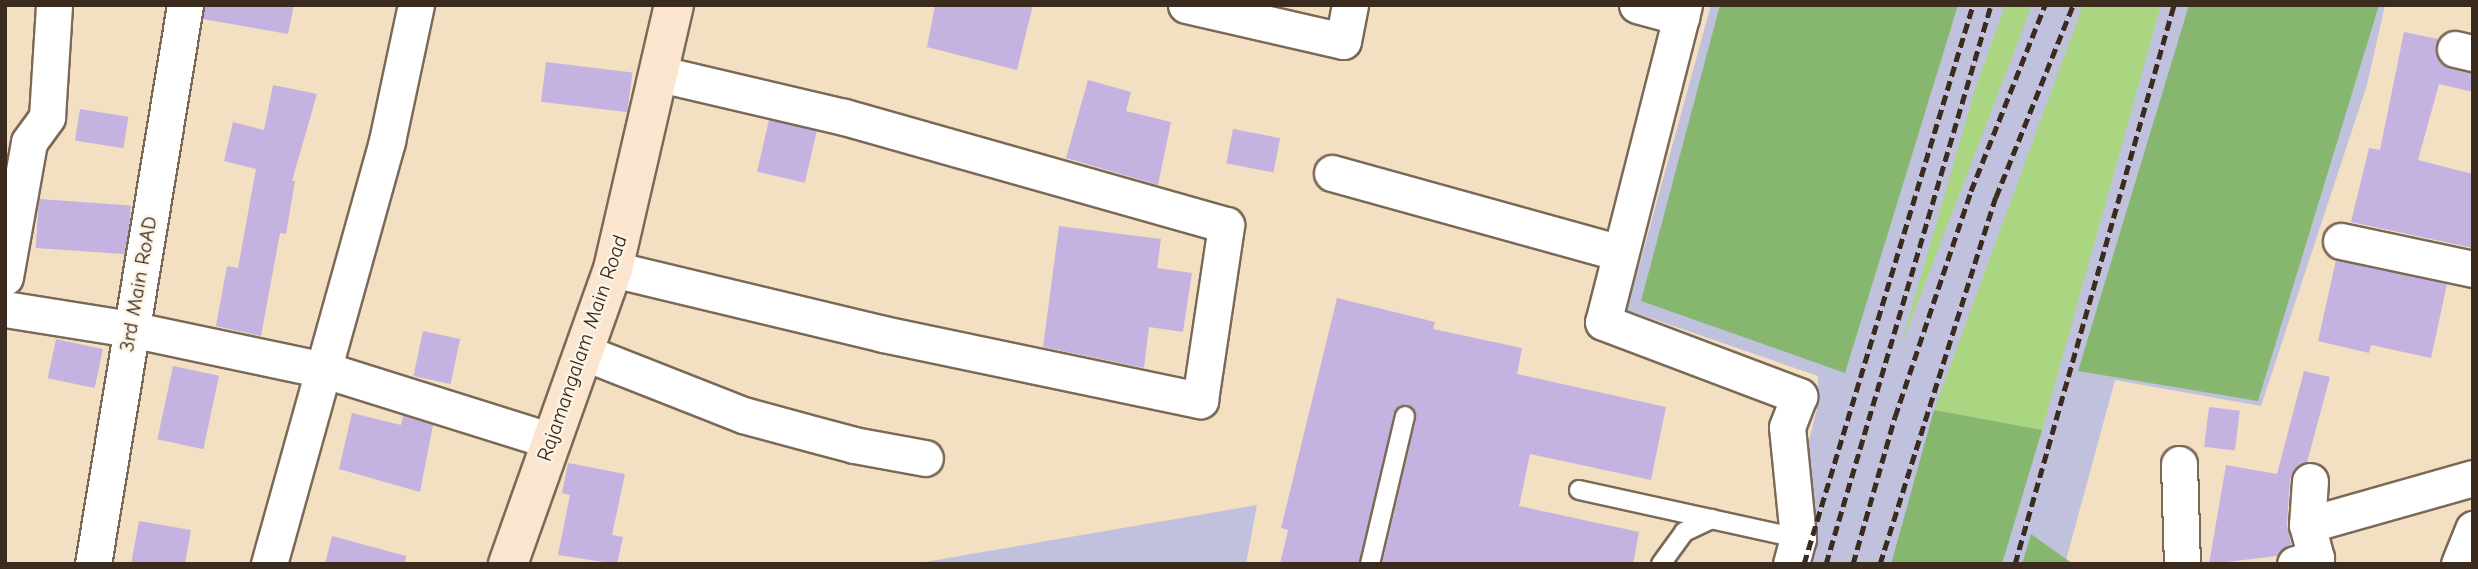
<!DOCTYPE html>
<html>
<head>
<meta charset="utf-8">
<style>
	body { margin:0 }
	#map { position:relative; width:2478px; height:569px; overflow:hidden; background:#f3dfc1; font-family:"Comic Neue",sans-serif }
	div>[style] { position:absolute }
	.industrial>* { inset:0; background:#c0c2dd }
	.green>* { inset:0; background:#aad581 }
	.forest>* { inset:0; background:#87b66f }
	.building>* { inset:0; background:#c4b3e1; transform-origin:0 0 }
	.roads { filter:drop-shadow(2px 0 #7b6957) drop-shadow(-2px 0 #7b6957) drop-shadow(0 2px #7b6957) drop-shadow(0 -2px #7b6957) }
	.lane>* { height:18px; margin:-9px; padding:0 9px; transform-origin:9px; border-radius:9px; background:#fff }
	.street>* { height:35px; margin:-17.5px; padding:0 17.5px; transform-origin:17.5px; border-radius:17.5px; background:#fff }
	.secondary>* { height:38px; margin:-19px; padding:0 19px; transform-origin:19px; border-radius:19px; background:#fbe5cf }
	.rail>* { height:5px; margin-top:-2.5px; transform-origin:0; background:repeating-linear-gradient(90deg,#3b2a1e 0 10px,transparent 0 15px) }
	span { translate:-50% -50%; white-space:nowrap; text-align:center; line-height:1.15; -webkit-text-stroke:5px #fcf5e5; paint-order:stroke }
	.street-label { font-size:21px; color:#3b2a1e }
	.frame { position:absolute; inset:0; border:7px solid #3b2a1e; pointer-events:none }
</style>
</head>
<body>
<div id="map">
	<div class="industrial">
		<div style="clip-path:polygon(1711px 5px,2385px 5px,2367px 85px,2261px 406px,2115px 380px,2065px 564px,1779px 564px,1818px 404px,1818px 376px,1627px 310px)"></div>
		<div style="clip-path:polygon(1257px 505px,1246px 564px,913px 564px)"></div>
	</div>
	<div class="green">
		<div style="clip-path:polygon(2005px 5px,2032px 5px,1900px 349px,1974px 93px)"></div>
		<div style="clip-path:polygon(2083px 5px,2161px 5px,2042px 430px,1934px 410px)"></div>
	</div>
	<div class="forest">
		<div style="clip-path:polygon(1720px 5px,1958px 5px,1845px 373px,1641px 301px)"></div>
		<div style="clip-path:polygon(2189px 5px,2379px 5px,2258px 401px,2078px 371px)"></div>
		<div style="clip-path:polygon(1934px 410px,2042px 430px,2002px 564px,1891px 564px)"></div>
		<div style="clip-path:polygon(2031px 534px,2073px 564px,2022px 564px)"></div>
	</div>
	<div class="building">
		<div style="clip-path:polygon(205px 5px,294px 5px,288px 34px,203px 19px)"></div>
		<div style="clip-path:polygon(935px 5px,1033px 5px,1017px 70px,927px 47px)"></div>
		<div style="clip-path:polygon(2404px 32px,2438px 39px,2436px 54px,2441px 63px,2473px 73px,2473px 92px,2439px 84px,2418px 160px,2473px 174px,2473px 248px,2351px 222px,2369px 148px,2380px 150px)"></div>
		<div style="left:546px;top:62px;width:87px;height:40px;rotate:7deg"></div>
		<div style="clip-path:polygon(1088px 80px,1131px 92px,1126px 111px,1171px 122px,1158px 185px,1066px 158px)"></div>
		<div style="clip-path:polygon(273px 85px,317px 94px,292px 181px,295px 181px,286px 234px,280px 233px,261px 336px,216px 326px,227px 266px,238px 268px,256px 169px,224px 161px,233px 122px,264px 130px)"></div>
		<div style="left:80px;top:109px;width:49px;height:32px;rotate:9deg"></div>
		<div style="left:769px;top:120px;width:49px;height:53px;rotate:13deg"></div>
		<div style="left:1233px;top:129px;width:48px;height:35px;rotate:11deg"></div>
		<div style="left:39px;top:199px;width:92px;height:49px;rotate:4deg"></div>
		<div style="clip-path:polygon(1059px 226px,1161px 239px,1157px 268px,1192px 273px,1183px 332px,1149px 327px,1144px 368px,1043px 347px)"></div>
		<div style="clip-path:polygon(2336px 260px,2447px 284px,2431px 358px,2371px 345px,2369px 353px,2318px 341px)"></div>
		<div style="clip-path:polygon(1337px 298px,1435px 322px,1433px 329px,1522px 348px,1517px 374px,1666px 407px,1651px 480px,1530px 454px,1519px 506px,1639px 532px,1633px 564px,1382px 564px,1416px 419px,1407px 405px,1394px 413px,1359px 564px,1280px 564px,1288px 530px,1281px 528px)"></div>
		<div style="left:423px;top:331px;width:38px;height:46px;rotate:12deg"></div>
		<div style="left:56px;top:339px;width:48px;height:40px;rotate:12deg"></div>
		<div style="left:173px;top:366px;width:47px;height:75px;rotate:12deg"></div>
		<div style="clip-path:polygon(2304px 371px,2330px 377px,2307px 462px,2294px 469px,2290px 479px,2287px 524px,2291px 544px,2277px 556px,2209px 564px,2226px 465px,2277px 474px)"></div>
		<div style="left:2209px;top:407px;width:31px;height:40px;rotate:7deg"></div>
		<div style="clip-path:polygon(352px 413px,401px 425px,403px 416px,433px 425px,420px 492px,339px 469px)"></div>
		<div style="clip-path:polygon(568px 463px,625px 474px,612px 535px,623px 537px,617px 564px,558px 555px,570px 495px,562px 493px)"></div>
		<div style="clip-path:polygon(139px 521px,191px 530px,185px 564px,131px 564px)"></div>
		<div style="clip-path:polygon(332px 536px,406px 556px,405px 564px,325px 564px)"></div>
	</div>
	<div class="roads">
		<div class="lane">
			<div style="left:1579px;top:490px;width:224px;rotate:12.4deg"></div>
			<div style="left:1370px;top:564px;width:152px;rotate:-76.7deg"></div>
			<div style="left:1661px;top:564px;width:39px;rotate:-54deg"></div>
			<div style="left:1684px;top:532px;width:31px;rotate:-25deg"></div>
		</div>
		<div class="street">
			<div style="left:1186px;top:5px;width:161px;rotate:12.9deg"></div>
			<div style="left:1343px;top:41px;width:37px;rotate:-79deg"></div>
			<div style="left:1637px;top:5px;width:46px;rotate:15.3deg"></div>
			<div style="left:1684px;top:5px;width:327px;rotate:104.3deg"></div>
			<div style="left:1603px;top:322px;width:210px;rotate:20.7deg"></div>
			<div style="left:1799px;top:396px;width:33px;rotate:111deg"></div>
			<div style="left:1787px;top:427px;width:112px;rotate:84.3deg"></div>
			<div style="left:1798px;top:538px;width:27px;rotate:105deg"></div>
			<div style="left:2455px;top:49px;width:18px;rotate:13deg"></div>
			<div style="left:1332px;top:173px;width:299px;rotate:15.5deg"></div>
			<div style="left:2341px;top:241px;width:135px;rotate:12deg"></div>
			<div style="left:613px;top:269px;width:278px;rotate:13.5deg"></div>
			<div style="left:883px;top:334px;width:324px;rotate:11.8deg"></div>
			<div style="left:1200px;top:400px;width:177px;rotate:-81.5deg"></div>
			<div style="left:1226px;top:225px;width:397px;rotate:-164.2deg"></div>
			<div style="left:844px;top:117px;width:189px;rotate:-166.8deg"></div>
			<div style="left:5px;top:277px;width:137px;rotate:-79.9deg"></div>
			<div style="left:29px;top:142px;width:31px;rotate:-54deg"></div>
			<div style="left:47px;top:117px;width:112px;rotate:-86.4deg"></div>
			<div style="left:5px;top:309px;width:127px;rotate:9.1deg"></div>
			<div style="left:130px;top:329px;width:199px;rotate:11.9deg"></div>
			<div style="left:325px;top:370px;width:238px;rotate:17.4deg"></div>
			<div style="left:583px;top:352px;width:172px;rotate:21.5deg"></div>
			<div style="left:743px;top:415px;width:115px;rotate:15.1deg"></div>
			<div style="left:854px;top:445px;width:72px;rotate:10.4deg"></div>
			<div style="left:2179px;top:464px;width:100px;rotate:88.3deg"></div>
			<div style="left:2307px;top:525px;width:173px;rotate:-15.8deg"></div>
			<div style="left:93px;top:564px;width:567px;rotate:-80.65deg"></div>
			<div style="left:269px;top:564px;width:439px;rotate:-74.4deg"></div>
			<div style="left:387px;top:141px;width:139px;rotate:-78deg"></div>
			<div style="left:2295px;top:564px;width:22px;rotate:-16deg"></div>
			<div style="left:2316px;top:558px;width:34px;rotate:-105deg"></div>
			<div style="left:2307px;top:525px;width:44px;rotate:-86.1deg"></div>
			<div style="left:2459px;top:564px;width:38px;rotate:-68deg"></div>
		</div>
		<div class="secondary">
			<div style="left:508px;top:564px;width:313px;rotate:-70.4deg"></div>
			<div style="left:613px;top:269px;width:271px;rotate:-77deg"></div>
		</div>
	</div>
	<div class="rail">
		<div style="left:1804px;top:564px;width:584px;rotate:-73.18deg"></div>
		<div style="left:1826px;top:564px;width:583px;rotate:-73.55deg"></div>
		<div style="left:1853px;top:564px;width:153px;rotate:-74.1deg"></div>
		<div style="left:1895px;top:417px;width:238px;rotate:-71.4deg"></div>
		<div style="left:1971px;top:191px;width:200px;rotate:-68.3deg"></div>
		<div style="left:1880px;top:564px;width:385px;rotate:-72.5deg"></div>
		<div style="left:1996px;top:197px;width:207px;rotate:-68.1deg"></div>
		<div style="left:2015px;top:564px;width:581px;rotate:-74.12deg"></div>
	</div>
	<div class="street-label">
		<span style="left:138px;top:284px;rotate:-80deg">3rd Main RoAD</span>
		<span style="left:582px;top:348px;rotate:-71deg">Rajamangalam Main Road</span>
	</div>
	<div class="frame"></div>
</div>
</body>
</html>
